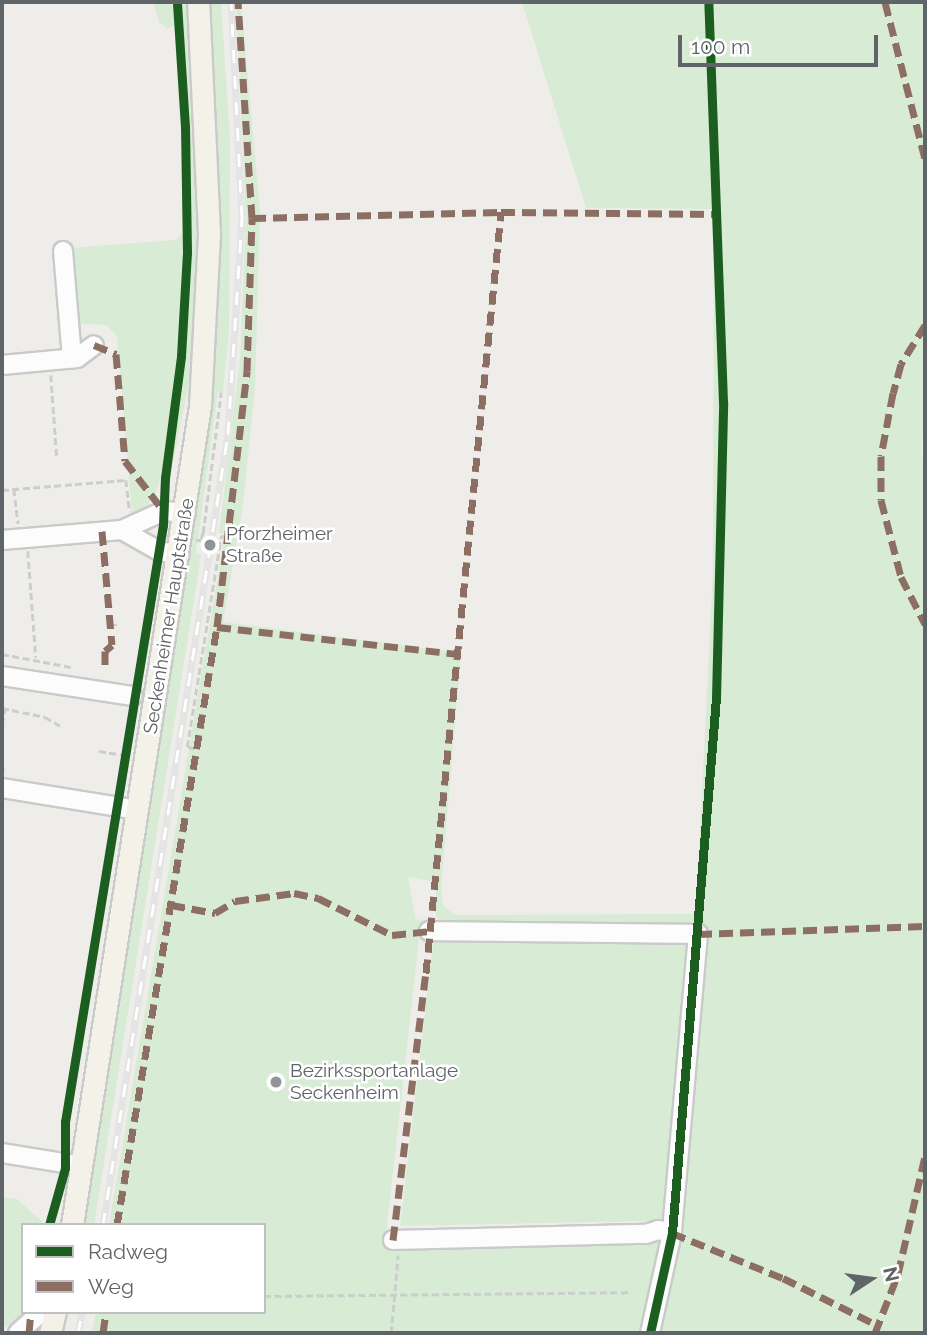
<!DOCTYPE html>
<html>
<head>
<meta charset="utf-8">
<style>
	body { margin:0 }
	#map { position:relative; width:927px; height:1335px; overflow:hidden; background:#efedea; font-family:Raleway,sans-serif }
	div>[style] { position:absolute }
	.green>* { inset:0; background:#d8ebd5 }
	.path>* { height:2.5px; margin-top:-1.25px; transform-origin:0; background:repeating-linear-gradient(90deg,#cacfcc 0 7px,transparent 0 10.5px) }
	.roads { filter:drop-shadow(2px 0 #c9caca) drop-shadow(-2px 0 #c9caca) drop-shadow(0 2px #c9caca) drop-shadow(0 -2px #c9caca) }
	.minor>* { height:18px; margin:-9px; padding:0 9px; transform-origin:9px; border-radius:9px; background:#fdfcfc }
	.major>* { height:21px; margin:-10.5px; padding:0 10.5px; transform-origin:10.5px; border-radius:10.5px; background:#f4f1e9 }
	.rail>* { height:7px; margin-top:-3.5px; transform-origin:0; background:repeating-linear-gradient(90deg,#fff 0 13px,#e4e4e4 0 26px); box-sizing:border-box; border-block:2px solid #e4e4e4 }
	.quiet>* { height:7px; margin-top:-3.5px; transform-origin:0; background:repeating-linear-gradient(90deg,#8d6e63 0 14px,transparent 0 21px) }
	.cycleway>* { height:9px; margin:-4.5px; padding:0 4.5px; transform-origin:4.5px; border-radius:4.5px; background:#1b5e20 }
	.dots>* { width:19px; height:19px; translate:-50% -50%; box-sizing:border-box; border:4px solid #fff; border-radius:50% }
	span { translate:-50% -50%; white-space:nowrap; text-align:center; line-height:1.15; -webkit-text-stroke:5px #fff; paint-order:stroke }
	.poi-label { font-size:19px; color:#5f6468 }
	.left { translate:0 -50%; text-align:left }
	.street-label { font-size:19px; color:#5f6468 }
	.frame { position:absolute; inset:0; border:4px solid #5f6468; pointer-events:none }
	.legend { position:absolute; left:21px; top:1223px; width:245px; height:91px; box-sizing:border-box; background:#fff; border:2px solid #bfc1c3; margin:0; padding:9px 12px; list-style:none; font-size:21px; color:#5f6468 }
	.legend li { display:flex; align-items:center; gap:14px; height:35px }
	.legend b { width:35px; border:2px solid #bfc1c3 }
	.north { position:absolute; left:836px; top:1244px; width:70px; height:70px; -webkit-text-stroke:5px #fff; paint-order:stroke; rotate:77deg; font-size:19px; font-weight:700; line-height:28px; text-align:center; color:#5f6468 }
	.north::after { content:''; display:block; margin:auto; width:24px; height:32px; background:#5f6468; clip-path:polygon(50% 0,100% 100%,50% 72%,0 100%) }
	.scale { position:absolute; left:678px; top:35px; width:200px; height:32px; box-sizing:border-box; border:4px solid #5f6468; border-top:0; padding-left:9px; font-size:21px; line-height:24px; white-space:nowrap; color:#5f6468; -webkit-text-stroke:5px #fff; paint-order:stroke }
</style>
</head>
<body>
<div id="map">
	<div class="green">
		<div style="clip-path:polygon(153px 2px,172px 2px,175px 25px,167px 29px,159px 22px)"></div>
		<div style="clip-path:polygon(179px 2px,190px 2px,197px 258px,190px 377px,169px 483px,184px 358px,189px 255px,188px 135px)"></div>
		<div style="clip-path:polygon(206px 2px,221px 2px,230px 140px,229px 331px,223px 392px,218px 392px,196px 553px,201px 554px,196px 588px,94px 1225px,83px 1225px,209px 419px,217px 242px)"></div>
		<div style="clip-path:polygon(evenodd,236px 2px,241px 2px,260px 212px,255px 388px,243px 505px,223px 622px,461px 653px,441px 888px,443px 906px,455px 915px,696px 914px,713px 571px,714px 209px,586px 208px,522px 2px,925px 2px,925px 413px,921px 450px,925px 474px,925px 1333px,92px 1333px,96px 1312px,264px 1312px,264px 1225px,109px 1225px,225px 534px,219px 533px,240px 358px,246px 217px,236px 2px,408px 877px,436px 882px,436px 916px,443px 924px,695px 927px,434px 936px,400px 1226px,647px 1221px,647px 1229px,663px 1237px,385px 1244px,419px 940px,416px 929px,428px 926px,428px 919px,416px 920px,408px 877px)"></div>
		<div style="clip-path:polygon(183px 233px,178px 348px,162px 471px,156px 493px,146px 507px,132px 514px,117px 336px,106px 325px,75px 323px,68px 248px,176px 240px)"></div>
		<div style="clip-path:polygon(2px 1197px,17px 1199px,46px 1225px,23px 1225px,23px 1312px,27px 1312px,2px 1329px)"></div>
	</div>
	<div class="path">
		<div style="left:51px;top:375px;width:84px;rotate:85.9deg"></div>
		<div style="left:14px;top:489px;width:35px;rotate:83deg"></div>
		<div style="left:2px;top:490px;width:124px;rotate:-4.6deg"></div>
		<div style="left:126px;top:480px;width:32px;rotate:83deg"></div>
		<div style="left:203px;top:533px;width:142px;rotate:-82.7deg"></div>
		<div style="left:219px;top:549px;width:13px;rotate:-81deg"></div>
		<div style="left:221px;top:536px;width:7px;rotate:8deg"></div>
		<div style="left:28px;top:551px;width:107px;rotate:85.7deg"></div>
		<div style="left:110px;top:625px;width:9px"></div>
		<div style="left:2px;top:654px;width:70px;rotate:10.7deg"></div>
		<div style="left:2px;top:708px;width:44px;rotate:11.8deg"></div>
		<div style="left:45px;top:717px;width:20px;rotate:30deg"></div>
		<div style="left:2px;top:724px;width:15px;rotate:-79deg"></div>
		<div style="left:195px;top:749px;width:8px;rotate:-166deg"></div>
		<div style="left:187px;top:747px;width:201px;rotate:-80.8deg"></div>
		<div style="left:219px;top:549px;width:23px;rotate:-135deg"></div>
		<div style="left:203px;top:533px;width:8px;rotate:104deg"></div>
		<div style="left:201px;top:541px;width:5px;rotate:-169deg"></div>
		<div style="left:99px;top:751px;width:25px;rotate:9deg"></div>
		<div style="left:2px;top:774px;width:7px;rotate:-82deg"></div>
		<div style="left:264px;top:1296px;width:367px;rotate:-0.6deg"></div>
		<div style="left:391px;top:1333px;width:78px;rotate:-84.9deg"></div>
	</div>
	<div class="roads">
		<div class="minor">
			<div style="left:63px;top:251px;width:108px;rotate:85.2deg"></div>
			<div style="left:2px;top:365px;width:75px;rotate:-5.3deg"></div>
			<div style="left:77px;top:358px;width:21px;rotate:-37deg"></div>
			<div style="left:122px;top:530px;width:43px;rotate:29.6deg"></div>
			<div style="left:159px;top:551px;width:21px;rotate:11deg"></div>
			<div style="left:2px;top:540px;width:120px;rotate:-4.8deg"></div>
			<div style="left:122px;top:530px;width:46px;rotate:-24.3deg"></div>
			<div style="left:164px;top:511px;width:22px;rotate:5deg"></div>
			<div style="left:2px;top:676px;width:132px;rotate:8.7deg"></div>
			<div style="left:2px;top:788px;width:138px;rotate:9.2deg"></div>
			<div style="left:429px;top:931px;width:269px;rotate:0.6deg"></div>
			<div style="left:698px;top:934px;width:300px;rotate:95deg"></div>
			<div style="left:672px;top:1233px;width:102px;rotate:102.4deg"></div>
			<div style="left:2px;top:1153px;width:81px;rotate:9.2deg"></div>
			<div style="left:393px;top:1240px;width:253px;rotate:-1.4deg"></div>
			<div style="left:646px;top:1234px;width:13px;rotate:-18deg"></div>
			<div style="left:658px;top:1230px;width:14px;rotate:12deg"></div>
			<div style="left:18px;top:1333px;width:31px;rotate:-42deg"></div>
		</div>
		<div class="major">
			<div style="left:72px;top:1225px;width:829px;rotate:-81.12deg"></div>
			<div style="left:200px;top:406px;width:173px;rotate:-87deg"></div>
			<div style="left:209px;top:233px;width:231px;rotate:-92.7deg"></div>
			<div style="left:50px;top:1333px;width:22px;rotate:-77deg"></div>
		</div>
	</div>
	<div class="rail">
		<div style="left:103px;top:1225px;width:801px;rotate:-81.02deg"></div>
		<div style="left:228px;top:434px;width:216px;rotate:-86.3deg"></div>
		<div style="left:242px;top:218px;width:216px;rotate:-92.9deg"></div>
		<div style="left:78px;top:1333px;width:21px;rotate:-79deg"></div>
	</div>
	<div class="quiet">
		<div style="left:885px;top:2px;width:162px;rotate:75.7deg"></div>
		<div style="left:252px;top:218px;width:249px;rotate:-1.4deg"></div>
		<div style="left:501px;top:212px;width:218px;rotate:0.5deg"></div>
		<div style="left:925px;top:325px;width:46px;rotate:121.6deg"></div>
		<div style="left:901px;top:364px;width:30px;rotate:105deg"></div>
		<div style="left:893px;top:393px;width:64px;rotate:100.8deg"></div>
		<div style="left:881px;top:456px;width:44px;rotate:90deg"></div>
		<div style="left:881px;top:500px;width:80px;rotate:75.4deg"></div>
		<div style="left:901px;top:577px;width:53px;rotate:62.9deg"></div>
		<div style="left:94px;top:345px;width:24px;rotate:22deg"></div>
		<div style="left:116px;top:354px;width:107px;rotate:85.2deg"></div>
		<div style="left:125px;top:461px;width:62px;rotate:52.2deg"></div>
		<div style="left:102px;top:531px;width:114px;rotate:85deg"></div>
		<div style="left:112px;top:645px;width:9px;rotate:139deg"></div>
		<div style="left:105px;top:651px;width:17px;rotate:90deg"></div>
		<div style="left:217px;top:627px;width:241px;rotate:6.4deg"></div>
		<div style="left:171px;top:905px;width:45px;rotate:10.3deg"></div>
		<div style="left:215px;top:913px;width:23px;rotate:-31deg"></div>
		<div style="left:235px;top:901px;width:60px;rotate:-7.7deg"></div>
		<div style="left:294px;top:893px;width:25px;rotate:12deg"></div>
		<div style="left:318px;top:898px;width:83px;rotate:26.6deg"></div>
		<div style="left:392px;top:935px;width:37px;rotate:-6deg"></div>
		<div style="left:699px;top:926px;width:8px;rotate:97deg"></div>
		<div style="left:698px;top:934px;width:227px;rotate:-2deg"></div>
		<div style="left:117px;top:1225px;width:606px;rotate:-80.51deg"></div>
		<div style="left:217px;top:627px;width:258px;rotate:-83.3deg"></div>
		<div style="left:247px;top:371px;width:153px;rotate:-88.1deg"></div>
		<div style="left:252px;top:218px;width:216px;rotate:-93.7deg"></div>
		<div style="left:672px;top:1233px;width:120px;rotate:22.1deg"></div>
		<div style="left:783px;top:1278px;width:107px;rotate:26.6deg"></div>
		<div style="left:393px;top:1240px;width:269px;rotate:-83deg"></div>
		<div style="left:426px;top:973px;width:765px;rotate:-84.37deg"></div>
		<div style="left:29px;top:1333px;width:21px;rotate:-85deg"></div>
		<div style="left:103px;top:1333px;width:21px;rotate:-82deg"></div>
		<div style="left:875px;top:1333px;width:63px;rotate:-68.7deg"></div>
		<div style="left:898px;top:1274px;width:121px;rotate:-77.1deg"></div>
	</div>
	<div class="cycleway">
		<div style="left:49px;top:1225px;width:59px;rotate:-74.3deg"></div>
		<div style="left:65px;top:1168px;width:46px;rotate:-90deg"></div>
		<div style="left:65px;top:1122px;width:605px;rotate:-80.68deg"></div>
		<div style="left:163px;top:525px;width:47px;rotate:-87.6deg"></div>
		<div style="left:165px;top:478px;width:123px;rotate:-82.5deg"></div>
		<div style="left:181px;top:356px;width:103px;rotate:-86.7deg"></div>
		<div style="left:187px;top:253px;width:126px;rotate:-90.9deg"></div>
		<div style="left:185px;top:127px;width:125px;rotate:-93.7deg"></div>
		<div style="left:650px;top:1333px;width:102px;rotate:-77.6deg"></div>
		<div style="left:672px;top:1233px;width:537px;rotate:-85.3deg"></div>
		<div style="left:716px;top:698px;width:296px;rotate:-88.6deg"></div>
		<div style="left:723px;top:402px;width:400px;rotate:-92.1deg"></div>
	</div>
	<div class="dots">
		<div style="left:210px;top:545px;background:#919496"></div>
		<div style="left:276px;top:1082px;background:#919496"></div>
	</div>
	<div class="poi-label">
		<span class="left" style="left:226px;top:545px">Pforzheimer<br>Straße</span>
		<span class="left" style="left:290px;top:1082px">Bezirkssportanlage<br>Seckenheim</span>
	</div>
	<div class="street-label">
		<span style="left:169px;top:616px;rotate:-81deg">Seckenheimer Hauptstraße</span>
	</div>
	<div class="frame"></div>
	<ul class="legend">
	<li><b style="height:9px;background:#1b5e20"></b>Radweg</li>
	<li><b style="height:9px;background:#8d6e63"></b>Weg</li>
	</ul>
	<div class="north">N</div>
	<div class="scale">100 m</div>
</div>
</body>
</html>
